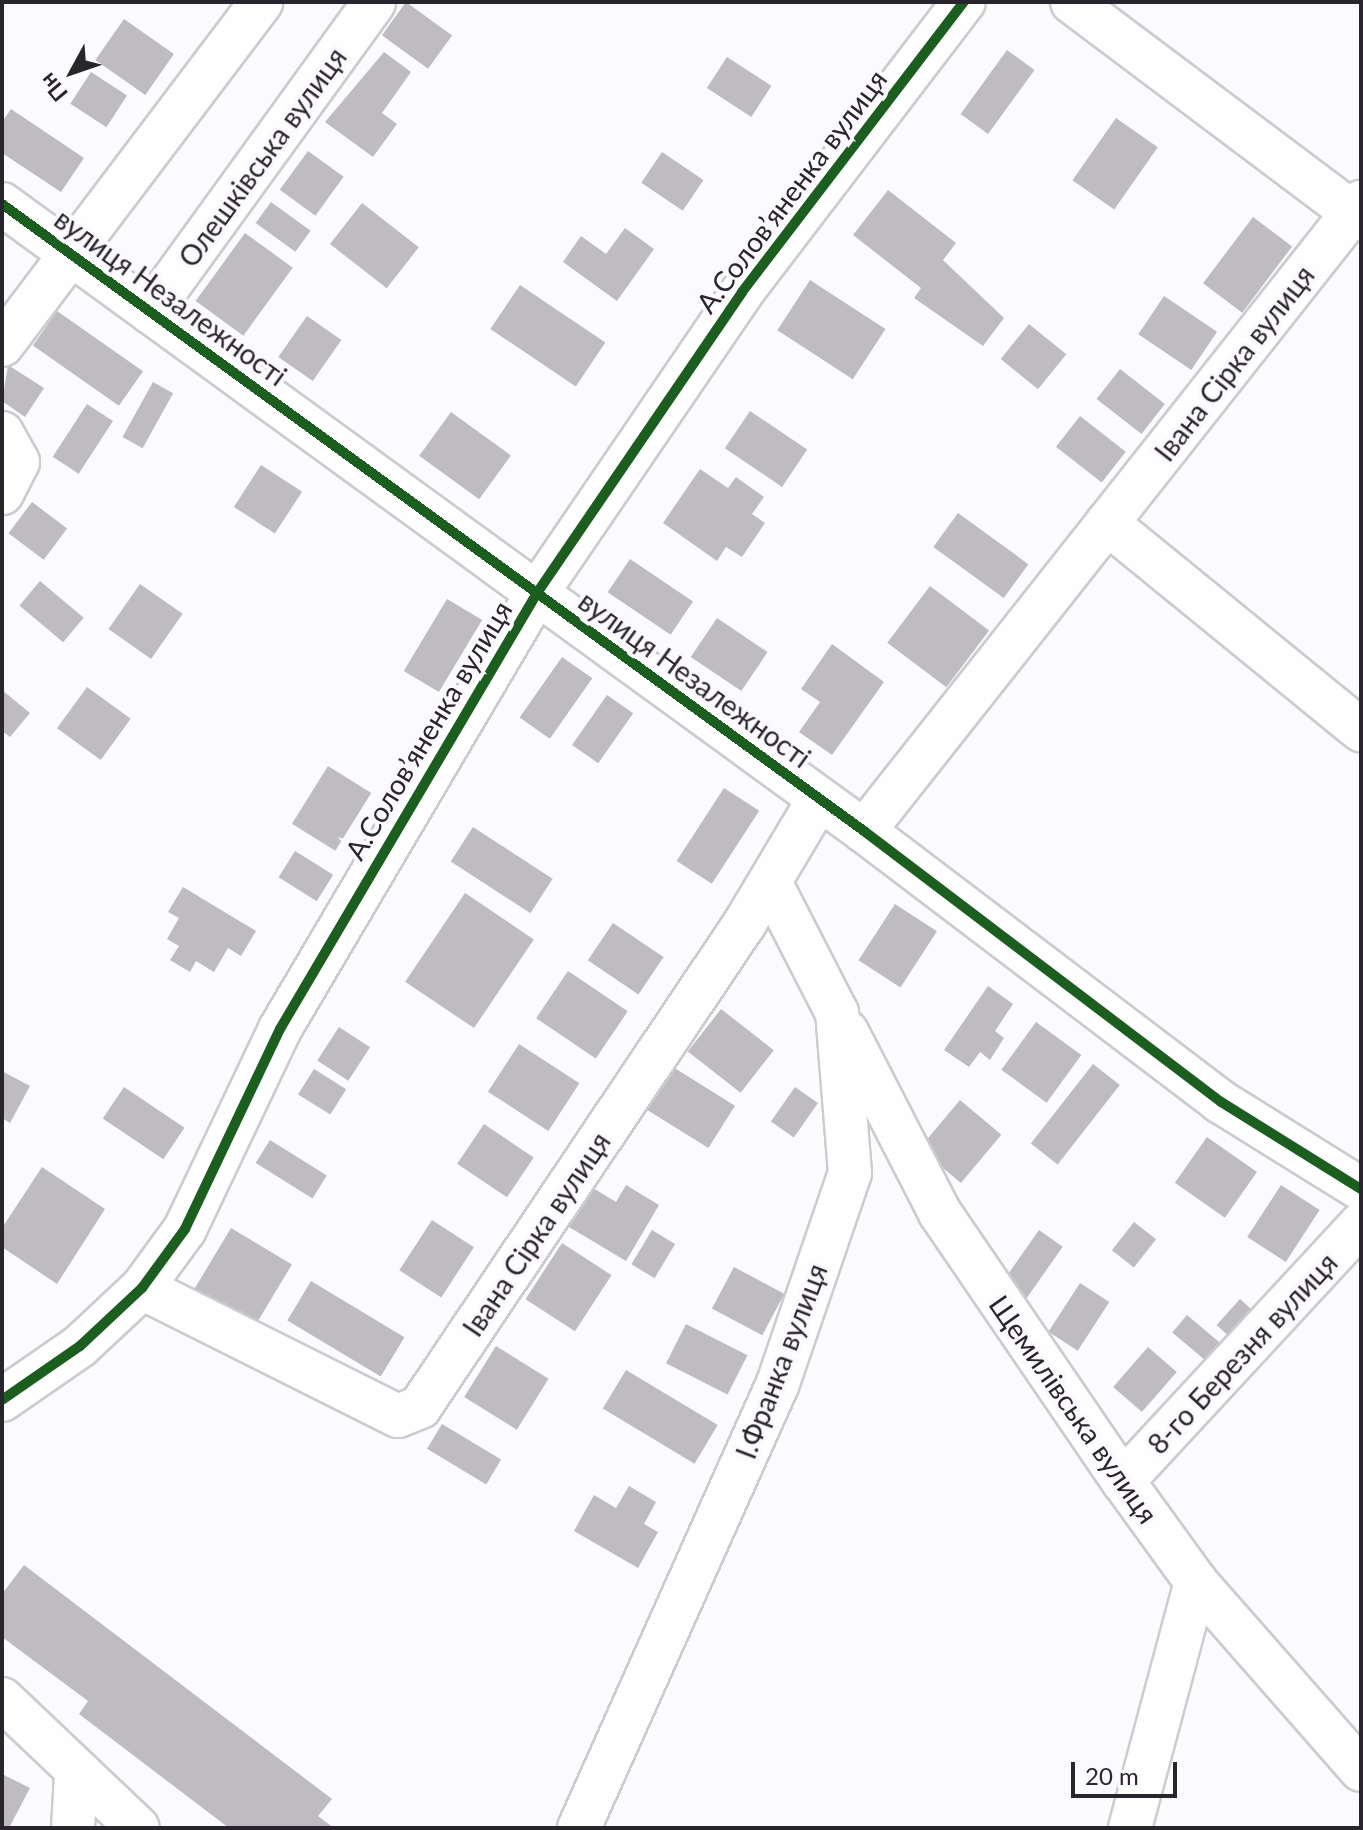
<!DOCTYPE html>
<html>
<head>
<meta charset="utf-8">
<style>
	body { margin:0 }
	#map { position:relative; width:1363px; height:1830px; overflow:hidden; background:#fbfafc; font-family:Lato,sans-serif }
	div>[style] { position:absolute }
	.building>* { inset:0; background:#bebcc1; transform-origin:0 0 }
	.roads { filter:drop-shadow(2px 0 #cccbcf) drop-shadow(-2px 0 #cccbcf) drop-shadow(0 2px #cccbcf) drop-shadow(0 -2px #cccbcf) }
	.minor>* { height:42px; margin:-21px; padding:0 21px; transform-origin:21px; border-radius:21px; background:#fefeff }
	.cycleway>* { height:10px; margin:-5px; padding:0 5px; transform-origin:5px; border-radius:5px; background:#1b5e20 }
	span { translate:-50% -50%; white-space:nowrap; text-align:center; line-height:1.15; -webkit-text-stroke:8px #fbf9fd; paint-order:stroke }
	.street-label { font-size:28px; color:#28252d }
	.frame { position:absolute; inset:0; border:4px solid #28252d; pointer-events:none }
	.north { position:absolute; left:32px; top:32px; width:80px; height:80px; -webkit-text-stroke:6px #fbf9fd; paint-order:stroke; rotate:230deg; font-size:22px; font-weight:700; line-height:32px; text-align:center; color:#28252d }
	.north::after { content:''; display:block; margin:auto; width:28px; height:36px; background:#28252d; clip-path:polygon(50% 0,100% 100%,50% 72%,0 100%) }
	.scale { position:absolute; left:1071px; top:1762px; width:106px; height:36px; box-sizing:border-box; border:4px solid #28252d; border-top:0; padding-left:10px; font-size:24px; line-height:28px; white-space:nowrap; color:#28252d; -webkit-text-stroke:6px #fbf9fd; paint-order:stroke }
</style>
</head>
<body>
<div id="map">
	<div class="building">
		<div style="left:406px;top:2px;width:57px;height:41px;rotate:36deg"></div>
		<div style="left:124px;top:19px;width:61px;height:50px;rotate:35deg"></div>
		<div style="left:1007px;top:50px;width:34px;height:79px;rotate:36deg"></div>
		<div style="clip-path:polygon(384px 52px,411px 72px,382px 113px,397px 124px,373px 157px,325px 122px)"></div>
		<div style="left:727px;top:57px;width:53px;height:37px;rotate:33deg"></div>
		<div style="left:91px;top:72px;width:43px;height:38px;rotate:33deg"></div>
		<div style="clip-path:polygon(11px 109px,84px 158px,61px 192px,2px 153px,2px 122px)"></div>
		<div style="left:1116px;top:118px;width:51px;height:76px;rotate:35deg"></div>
		<div style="left:308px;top:151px;width:44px;height:48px;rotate:36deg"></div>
		<div style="left:662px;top:152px;width:50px;height:37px;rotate:34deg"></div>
		<div style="clip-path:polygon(888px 190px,956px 243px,943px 260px,1004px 318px,983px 346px,914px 298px,921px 288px,853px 235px)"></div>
		<div style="left:271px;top:202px;width:49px;height:26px;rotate:36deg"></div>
		<div style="left:362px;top:203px;width:72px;height:52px;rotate:38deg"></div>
		<div style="left:1253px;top:217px;width:49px;height:83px;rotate:37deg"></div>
		<div style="clip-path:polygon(625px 228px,654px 249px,617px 301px,563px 262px,581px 236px,606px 254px)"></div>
		<div style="left:245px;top:233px;width:59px;height:84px;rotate:36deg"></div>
		<div style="left:810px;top:280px;width:90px;height:60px;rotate:33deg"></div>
		<div style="left:520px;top:285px;width:103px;height:53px;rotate:34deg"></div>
		<div style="left:1164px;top:296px;width:64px;height:46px;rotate:34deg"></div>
		<div style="left:57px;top:311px;width:105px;height:42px;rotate:35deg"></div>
		<div style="left:307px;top:316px;width:42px;height:50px;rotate:35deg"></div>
		<div style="left:1029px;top:324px;width:48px;height:45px;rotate:39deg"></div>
		<div style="clip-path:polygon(8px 365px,44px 388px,25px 417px,2px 401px)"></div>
		<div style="left:1120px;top:369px;width:57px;height:38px;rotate:38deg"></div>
		<div style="left:153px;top:382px;width:23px;height:63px;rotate:29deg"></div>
		<div style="left:87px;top:404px;width:31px;height:63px;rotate:33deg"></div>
		<div style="left:750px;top:411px;width:69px;height:45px;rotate:34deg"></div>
		<div style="left:451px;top:412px;width:74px;height:54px;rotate:36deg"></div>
		<div style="left:1080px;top:416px;width:58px;height:39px;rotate:38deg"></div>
		<div style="left:261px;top:465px;width:49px;height:50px;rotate:33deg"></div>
		<div style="clip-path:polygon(700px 469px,728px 488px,736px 477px,764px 497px,752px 514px,765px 523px,742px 557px,726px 547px,717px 561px,663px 523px)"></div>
		<div style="left:32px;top:502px;width:44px;height:39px;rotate:37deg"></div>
		<div style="left:958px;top:513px;width:87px;height:42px;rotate:36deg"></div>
		<div style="left:630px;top:559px;width:76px;height:40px;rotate:34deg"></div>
		<div style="left:40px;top:581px;width:57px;height:32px;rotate:40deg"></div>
		<div style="left:140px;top:584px;width:52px;height:55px;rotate:35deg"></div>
		<div style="left:930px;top:586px;width:74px;height:71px;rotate:37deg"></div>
		<div style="left:447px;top:599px;width:41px;height:84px;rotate:31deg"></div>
		<div style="left:717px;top:618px;width:61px;height:47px;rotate:34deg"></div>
		<div style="clip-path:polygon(832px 644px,884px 682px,832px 755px,799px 732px,820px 702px,801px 689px)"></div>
		<div style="left:562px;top:657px;width:37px;height:74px;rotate:35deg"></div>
		<div style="left:87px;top:687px;width:54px;height:51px;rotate:36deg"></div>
		<div style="clip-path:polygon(2px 690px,30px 713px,10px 737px,2px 731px)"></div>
		<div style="left:607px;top:695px;width:32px;height:61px;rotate:35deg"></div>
		<div style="left:328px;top:766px;width:51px;height:68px;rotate:32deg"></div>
		<div style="left:724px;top:788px;width:42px;height:87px;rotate:33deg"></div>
		<div style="left:473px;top:827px;width:95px;height:41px;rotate:33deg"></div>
		<div style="left:295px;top:851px;width:45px;height:31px;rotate:32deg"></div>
		<div style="clip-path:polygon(183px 887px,256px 931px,241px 956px,228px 948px,214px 972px,196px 961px,190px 972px,170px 960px,179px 946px,167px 939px,179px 918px,168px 912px)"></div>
		<div style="left:465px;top:893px;width:83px;height:107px;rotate:34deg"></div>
		<div style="left:895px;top:904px;width:50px;height:67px;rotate:33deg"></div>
		<div style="left:613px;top:923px;width:61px;height:45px;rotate:34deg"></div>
		<div style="left:568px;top:971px;width:72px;height:57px;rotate:34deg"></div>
		<div style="clip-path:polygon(988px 986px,1013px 1004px,995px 1031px,1004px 1038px,990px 1060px,980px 1052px,969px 1067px,944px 1050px)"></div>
		<div style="left:721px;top:1009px;width:67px;height:54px;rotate:38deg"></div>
		<div style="left:1036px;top:1022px;width:56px;height:59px;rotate:36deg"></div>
		<div style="left:339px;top:1027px;width:37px;height:40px;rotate:33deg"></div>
		<div style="left:519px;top:1044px;width:72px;height:57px;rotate:33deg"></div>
		<div style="left:1093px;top:1064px;width:34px;height:101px;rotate:38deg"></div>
		<div style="left:673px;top:1067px;width:73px;height:50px;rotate:32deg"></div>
		<div style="left:314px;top:1069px;width:38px;height:30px;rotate:32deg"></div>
		<div style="clip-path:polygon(2px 1071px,30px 1086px,10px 1123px,2px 1118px)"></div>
		<div style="left:124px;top:1087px;width:73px;height:38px;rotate:34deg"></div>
		<div style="left:795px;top:1087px;width:28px;height:42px;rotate:35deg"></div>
		<div style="left:960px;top:1100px;width:54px;height:63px;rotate:40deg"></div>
		<div style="left:484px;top:1124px;width:60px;height:48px;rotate:34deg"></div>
		<div style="left:1207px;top:1137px;width:61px;height:56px;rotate:35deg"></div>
		<div style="left:270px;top:1140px;width:67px;height:27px;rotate:32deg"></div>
		<div style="clip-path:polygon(42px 1167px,105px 1209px,57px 1284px,2px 1247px,2px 1228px)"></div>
		<div style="clip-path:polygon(626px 1185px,659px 1205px,626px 1261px,569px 1227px,593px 1188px,616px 1202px)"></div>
		<div style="left:1281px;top:1185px;width:46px;height:62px;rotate:33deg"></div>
		<div style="left:432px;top:1220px;width:50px;height:60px;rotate:33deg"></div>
		<div style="left:1134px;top:1222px;width:28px;height:36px;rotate:38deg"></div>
		<div style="left:231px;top:1228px;width:71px;height:75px;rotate:31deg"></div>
		<div style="left:652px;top:1230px;width:27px;height:40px;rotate:31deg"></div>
		<div style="left:1039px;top:1230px;width:29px;height:68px;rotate:35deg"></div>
		<div style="left:562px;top:1243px;width:59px;height:67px;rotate:33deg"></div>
		<div style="left:734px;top:1267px;width:57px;height:47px;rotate:28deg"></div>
		<div style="left:311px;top:1281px;width:109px;height:46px;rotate:31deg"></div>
		<div style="left:1080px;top:1283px;width:35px;height:58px;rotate:33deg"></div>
		<div style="left:1240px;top:1299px;width:25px;height:35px;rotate:42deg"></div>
		<div style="left:1187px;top:1315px;width:52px;height:23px;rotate:40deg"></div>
		<div style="left:686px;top:1324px;width:69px;height:44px;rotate:27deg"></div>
		<div style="left:496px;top:1346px;width:62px;height:60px;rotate:32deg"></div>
		<div style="left:1148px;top:1347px;width:38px;height:53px;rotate:41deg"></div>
		<div style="left:626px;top:1370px;width:107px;height:45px;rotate:31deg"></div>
		<div style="left:442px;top:1424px;width:69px;height:29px;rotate:31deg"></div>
		<div style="clip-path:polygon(629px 1486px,656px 1502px,644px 1524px,658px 1532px,638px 1568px,574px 1531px,594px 1495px,616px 1508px)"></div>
		<div style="clip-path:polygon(24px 1565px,332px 1799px,318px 1816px,334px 1828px,229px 1828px,79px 1714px,88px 1701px,2px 1637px,2px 1594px)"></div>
		<div style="clip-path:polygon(2px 1774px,30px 1788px,9px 1828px,2px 1828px)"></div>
	</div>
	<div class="roads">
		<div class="minor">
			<div style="left:1072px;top:2px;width:361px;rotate:36.9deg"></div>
			<div style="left:2px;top:204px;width:1066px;rotate:36.03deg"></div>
			<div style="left:864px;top:831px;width:448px;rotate:37.2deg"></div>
			<div style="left:1221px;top:1102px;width:165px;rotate:31.9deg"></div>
			<div style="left:150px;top:312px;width:382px;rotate:-54.1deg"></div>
			<div style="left:2px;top:345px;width:430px;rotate:-52.9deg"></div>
			<div style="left:2px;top:433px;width:33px;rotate:61deg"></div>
			<div style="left:18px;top:462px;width:35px;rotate:117deg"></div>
			<div style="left:1107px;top:523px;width:328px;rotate:39.2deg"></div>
			<div style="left:864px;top:831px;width:802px;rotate:-51.69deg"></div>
			<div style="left:847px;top:1032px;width:203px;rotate:62.8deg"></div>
			<div style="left:940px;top:1213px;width:325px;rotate:55.7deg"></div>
			<div style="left:1123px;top:1481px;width:125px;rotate:54.1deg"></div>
			<div style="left:1196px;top:1582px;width:250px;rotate:48.7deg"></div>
			<div style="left:142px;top:1288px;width:286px;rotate:26.6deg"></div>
			<div style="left:398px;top:1416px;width:24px;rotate:-22deg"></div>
			<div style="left:420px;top:1407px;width:583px;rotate:-56.12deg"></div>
			<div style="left:745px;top:923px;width:144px;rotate:-59.2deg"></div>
			<div style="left:2px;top:1400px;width:95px;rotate:-34.7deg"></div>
			<div style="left:80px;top:1346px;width:85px;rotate:-43.1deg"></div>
			<div style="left:142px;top:1288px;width:73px;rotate:-53.9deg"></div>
			<div style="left:185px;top:1229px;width:221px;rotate:-64.6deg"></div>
			<div style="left:280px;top:1029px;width:506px;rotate:-59.48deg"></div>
			<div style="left:537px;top:593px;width:364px;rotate:-55.7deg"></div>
			<div style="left:742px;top:292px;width:365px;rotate:-52.6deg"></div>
			<div style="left:1123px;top:1481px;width:350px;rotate:-47.2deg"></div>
			<div style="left:2px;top:1699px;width:187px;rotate:43.5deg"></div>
			<div style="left:73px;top:1828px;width:54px;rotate:-86.8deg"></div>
			<div style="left:579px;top:1828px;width:484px;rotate:-65.9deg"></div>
			<div style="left:777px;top:1386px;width:225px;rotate:-71.1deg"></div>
			<div style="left:850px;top:1173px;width:161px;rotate:-94.6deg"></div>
			<div style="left:837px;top:1013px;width:147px;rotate:-117.1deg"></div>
			<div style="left:1130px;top:1828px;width:255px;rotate:-75deg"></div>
		</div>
	</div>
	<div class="cycleway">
		<div style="left:2px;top:204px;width:1066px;rotate:36.03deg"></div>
		<div style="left:864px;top:831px;width:448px;rotate:37.2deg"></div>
		<div style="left:1221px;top:1102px;width:165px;rotate:31.9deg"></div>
		<div style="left:2px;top:1400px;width:95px;rotate:-34.7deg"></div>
		<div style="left:80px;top:1346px;width:85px;rotate:-43.1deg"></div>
		<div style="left:142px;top:1288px;width:73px;rotate:-53.9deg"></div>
		<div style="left:185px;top:1229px;width:221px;rotate:-64.6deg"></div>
		<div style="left:280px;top:1029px;width:506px;rotate:-59.48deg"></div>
		<div style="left:537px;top:593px;width:364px;rotate:-55.7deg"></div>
		<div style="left:742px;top:292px;width:365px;rotate:-52.6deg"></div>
	</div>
	<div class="street-label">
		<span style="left:262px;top:157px;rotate:-54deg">Олешківська вулиця</span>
		<span style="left:791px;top:191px;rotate:-53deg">А.Солов’яненка вулиця</span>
		<span style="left:171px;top:297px;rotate:36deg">вулиця Незалежності</span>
		<span style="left:1234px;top:363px;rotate:-52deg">Івана Сірка вулиця</span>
		<span style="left:695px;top:679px;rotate:36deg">вулиця Незалежності</span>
		<span style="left:428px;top:730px;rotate:-59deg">А.Солов’яненка вулиця</span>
		<span style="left:536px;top:1234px;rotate:-56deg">Івана Сірка вулиця</span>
		<span style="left:1242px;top:1353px;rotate:-47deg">8-го Березня вулиця</span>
		<span style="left:781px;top:1361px;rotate:-69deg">І.Франка вулиця</span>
		<span style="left:1074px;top:1409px;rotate:55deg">Щемилівська вулиця</span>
	</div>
	<div class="frame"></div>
	<div class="north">Пн</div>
	<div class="scale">20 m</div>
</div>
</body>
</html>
